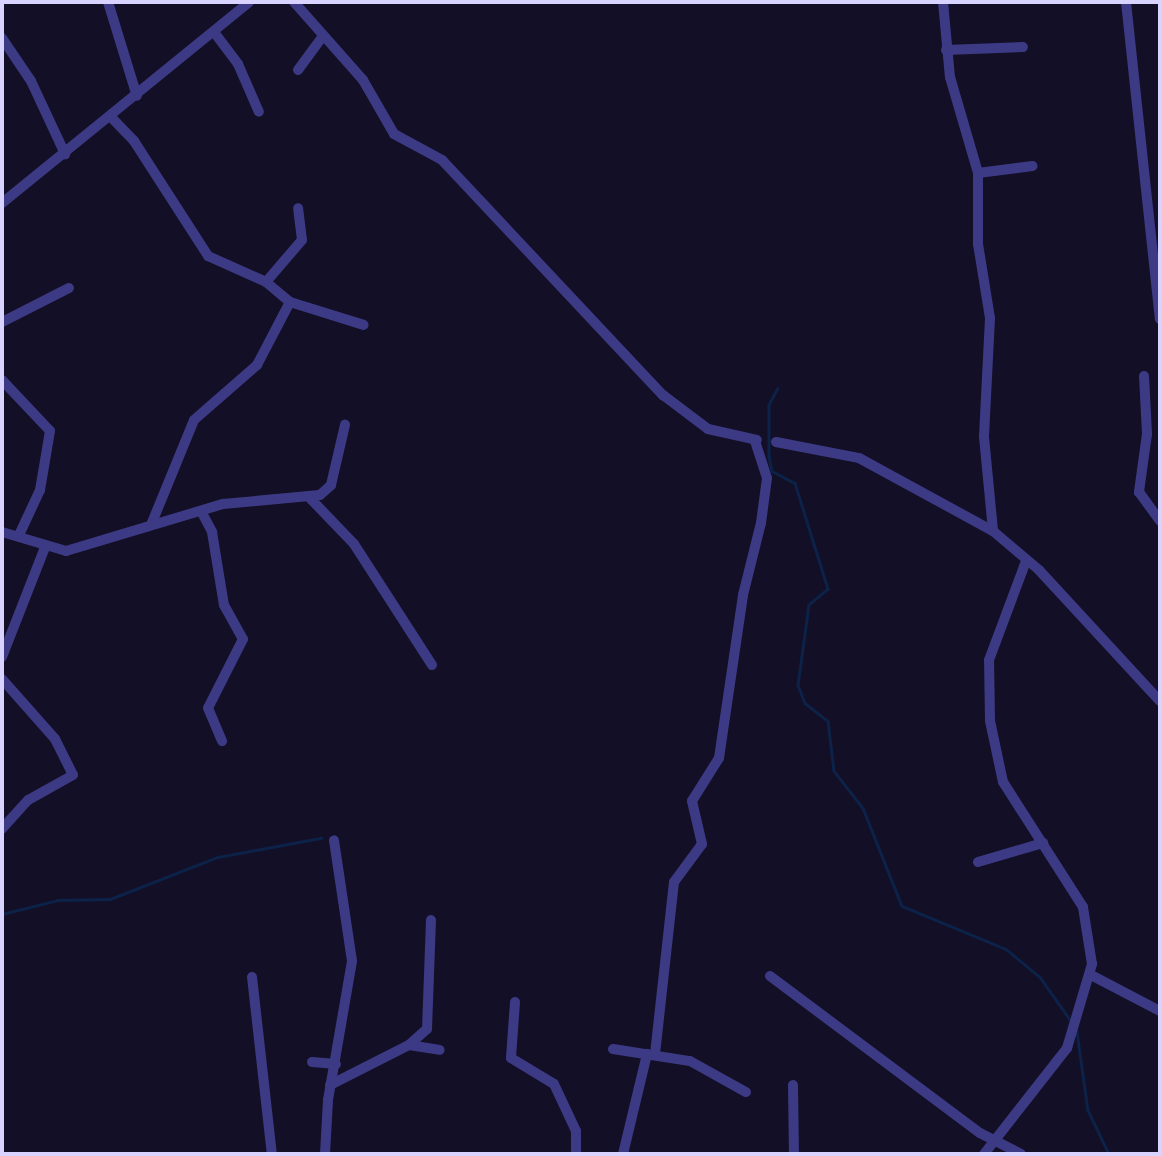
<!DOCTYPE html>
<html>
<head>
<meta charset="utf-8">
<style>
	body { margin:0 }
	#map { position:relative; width:1162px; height:1156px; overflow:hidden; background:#130f26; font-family:"IBM Plex Sans",sans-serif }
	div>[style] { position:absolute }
	.stream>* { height:2.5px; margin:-1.25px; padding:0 1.25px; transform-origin:1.25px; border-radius:1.25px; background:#0c2248 }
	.minor>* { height:10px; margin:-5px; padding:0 5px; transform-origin:5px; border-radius:5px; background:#3d3a85 }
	span { translate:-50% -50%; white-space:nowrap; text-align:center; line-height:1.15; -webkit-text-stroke:6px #130f26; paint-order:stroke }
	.frame { position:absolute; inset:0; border:4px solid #d9d4ff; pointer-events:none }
</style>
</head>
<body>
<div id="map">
	<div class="stream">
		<div style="left:778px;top:388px;width:19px;rotate:118deg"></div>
		<div style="left:769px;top:405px;width:51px;rotate:90deg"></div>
		<div style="left:769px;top:456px;width:15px;rotate:79deg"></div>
		<div style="left:772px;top:471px;width:26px;rotate:28deg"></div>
		<div style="left:795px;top:483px;width:111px;rotate:72.7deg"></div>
		<div style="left:828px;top:589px;width:25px;rotate:140deg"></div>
		<div style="left:809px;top:605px;width:81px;rotate:97.8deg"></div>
		<div style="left:798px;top:685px;width:19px;rotate:69deg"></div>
		<div style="left:805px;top:703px;width:29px;rotate:38deg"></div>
		<div style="left:828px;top:721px;width:50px;rotate:83.2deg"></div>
		<div style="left:834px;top:771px;width:47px;rotate:51.9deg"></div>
		<div style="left:863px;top:808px;width:105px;rotate:68.3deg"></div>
		<div style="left:902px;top:906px;width:113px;rotate:22.5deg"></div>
		<div style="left:1006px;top:949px;width:44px;rotate:39.5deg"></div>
		<div style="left:1040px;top:977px;width:54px;rotate:54.8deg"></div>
		<div style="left:2px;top:914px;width:58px;rotate:-14deg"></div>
		<div style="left:58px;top:900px;width:52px;rotate:-1.1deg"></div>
		<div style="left:110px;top:899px;width:116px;rotate:-21.3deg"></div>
		<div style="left:218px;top:857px;width:105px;rotate:-10.5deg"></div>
		<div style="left:1076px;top:1025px;width:86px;rotate:82deg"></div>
		<div style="left:1088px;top:1110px;width:49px;rotate:64.5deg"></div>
	</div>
	<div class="minor">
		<div style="left:108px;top:2px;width:98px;rotate:72.9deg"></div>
		<div style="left:294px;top:2px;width:104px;rotate:48.5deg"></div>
		<div style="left:363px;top:80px;width:62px;rotate:60.1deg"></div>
		<div style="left:394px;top:134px;width:55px;rotate:28.4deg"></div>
		<div style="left:442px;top:160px;width:323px;rotate:46.8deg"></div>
		<div style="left:663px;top:395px;width:56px;rotate:37.1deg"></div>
		<div style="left:708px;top:429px;width:50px;rotate:12.7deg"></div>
		<div style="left:943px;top:2px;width:75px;rotate:84.7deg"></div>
		<div style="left:950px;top:77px;width:100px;rotate:73.7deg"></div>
		<div style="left:978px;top:173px;width:71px;rotate:90deg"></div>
		<div style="left:978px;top:244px;width:75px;rotate:80.8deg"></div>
		<div style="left:990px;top:318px;width:119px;rotate:92.9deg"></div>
		<div style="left:984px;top:437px;width:94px;rotate:84.5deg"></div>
		<div style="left:1126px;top:2px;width:319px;rotate:83.9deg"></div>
		<div style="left:214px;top:32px;width:40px;rotate:53deg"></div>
		<div style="left:238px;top:64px;width:52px;rotate:66.4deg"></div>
		<div style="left:2px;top:38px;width:52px;rotate:56deg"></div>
		<div style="left:31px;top:81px;width:81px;rotate:65deg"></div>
		<div style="left:946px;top:50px;width:77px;rotate:-2.2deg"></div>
		<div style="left:298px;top:70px;width:42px;rotate:-53.7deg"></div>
		<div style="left:110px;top:116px;width:35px;rotate:46deg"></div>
		<div style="left:134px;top:141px;width:137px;rotate:57.2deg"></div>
		<div style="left:208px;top:256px;width:64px;rotate:24.1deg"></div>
		<div style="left:266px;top:282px;width:31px;rotate:40deg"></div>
		<div style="left:290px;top:302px;width:77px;rotate:17.3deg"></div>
		<div style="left:978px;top:173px;width:55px;rotate:-7.3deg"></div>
		<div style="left:2px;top:203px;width:318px;rotate:-39.1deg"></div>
		<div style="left:266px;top:282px;width:55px;rotate:-49.4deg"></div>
		<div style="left:302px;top:240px;width:32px;rotate:-97deg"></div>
		<div style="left:2px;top:322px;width:75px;rotate:-26.9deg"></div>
		<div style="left:1144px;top:376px;width:58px;rotate:87deg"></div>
		<div style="left:1147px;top:434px;width:59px;rotate:97.9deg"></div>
		<div style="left:1139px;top:492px;width:36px;rotate:54deg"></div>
		<div style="left:2px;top:380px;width:70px;rotate:46.7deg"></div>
		<div style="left:50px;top:431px;width:60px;rotate:99.6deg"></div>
		<div style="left:40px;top:490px;width:50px;rotate:115deg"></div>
		<div style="left:776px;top:442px;width:85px;rotate:10.9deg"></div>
		<div style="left:859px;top:458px;width:153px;rotate:28.6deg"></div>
		<div style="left:993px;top:531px;width:60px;rotate:40.3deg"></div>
		<div style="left:1039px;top:570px;width:178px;rotate:47.3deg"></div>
		<div style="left:308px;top:496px;width:66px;rotate:46.2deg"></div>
		<div style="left:354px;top:544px;width:144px;rotate:57.2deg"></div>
		<div style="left:201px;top:511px;width:24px;rotate:62deg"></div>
		<div style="left:212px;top:532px;width:74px;rotate:80.7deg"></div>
		<div style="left:224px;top:605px;width:39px;rotate:61deg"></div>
		<div style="left:243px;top:639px;width:77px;rotate:116.9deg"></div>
		<div style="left:208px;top:708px;width:36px;rotate:67deg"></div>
		<div style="left:151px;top:525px;width:113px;rotate:-67.7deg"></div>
		<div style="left:194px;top:420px;width:84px;rotate:-41.1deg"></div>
		<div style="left:257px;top:365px;width:71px;rotate:-62.4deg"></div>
		<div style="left:2px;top:532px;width:67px;rotate:16.5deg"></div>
		<div style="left:66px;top:551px;width:164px;rotate:-16.7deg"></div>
		<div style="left:223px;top:504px;width:97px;rotate:-5.3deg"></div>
		<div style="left:320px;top:495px;width:15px;rotate:-42deg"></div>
		<div style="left:331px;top:485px;width:62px;rotate:-76.9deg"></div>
		<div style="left:2px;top:657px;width:118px;rotate:-68.6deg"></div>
		<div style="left:2px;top:679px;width:80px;rotate:48.5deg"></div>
		<div style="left:55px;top:739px;width:40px;rotate:63.4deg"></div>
		<div style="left:73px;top:775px;width:51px;rotate:150.9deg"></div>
		<div style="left:28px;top:800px;width:39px;rotate:132deg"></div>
		<div style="left:978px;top:862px;width:68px;rotate:-16.3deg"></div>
		<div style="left:1091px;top:975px;width:78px;rotate:27.6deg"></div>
		<div style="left:770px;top:976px;width:262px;rotate:36.8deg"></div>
		<div style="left:980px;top:1133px;width:46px;rotate:27.1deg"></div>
		<div style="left:252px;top:977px;width:178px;rotate:83.6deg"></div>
		<div style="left:515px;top:1002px;width:56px;rotate:94.1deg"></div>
		<div style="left:511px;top:1058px;width:50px;rotate:31.2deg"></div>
		<div style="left:554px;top:1084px;width:52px;rotate:64.9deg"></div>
		<div style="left:576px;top:1131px;width:23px;rotate:90deg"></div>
		<div style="left:409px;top:1045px;width:31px;rotate:9deg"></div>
		<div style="left:613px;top:1049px;width:78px;rotate:8.9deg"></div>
		<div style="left:690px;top:1061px;width:64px;rotate:29deg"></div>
		<div style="left:655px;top:1054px;width:173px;rotate:-83.7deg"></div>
		<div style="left:674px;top:882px;width:47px;rotate:-53.6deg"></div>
		<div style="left:702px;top:844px;width:44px;rotate:-103.1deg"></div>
		<div style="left:692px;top:801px;width:51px;rotate:-57.9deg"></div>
		<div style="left:719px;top:758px;width:165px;rotate:-81.6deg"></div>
		<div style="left:743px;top:595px;width:74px;rotate:-76deg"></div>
		<div style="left:761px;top:523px;width:45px;rotate:-82.4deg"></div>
		<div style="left:767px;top:478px;width:40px;rotate:-108deg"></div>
		<div style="left:312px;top:1062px;width:24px;rotate:5deg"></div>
		<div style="left:330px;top:1085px;width:89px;rotate:-26.9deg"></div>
		<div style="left:409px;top:1045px;width:24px;rotate:-42deg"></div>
		<div style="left:427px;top:1029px;width:109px;rotate:-87.9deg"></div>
		<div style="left:793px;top:1085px;width:69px;rotate:89.2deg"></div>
		<div style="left:325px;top:1154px;width:54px;rotate:-86.8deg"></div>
		<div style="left:328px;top:1100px;width:141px;rotate:-80.2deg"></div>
		<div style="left:352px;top:961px;width:122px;rotate:-98.5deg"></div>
		<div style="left:623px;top:1154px;width:103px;rotate:-76.5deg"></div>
		<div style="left:984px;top:1154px;width:135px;rotate:-51.9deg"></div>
		<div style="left:1067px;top:1048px;width:88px;rotate:-73.4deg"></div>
		<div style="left:1092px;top:964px;width:58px;rotate:-99deg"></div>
		<div style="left:1083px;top:907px;width:148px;rotate:-122.6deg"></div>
		<div style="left:1003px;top:782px;width:62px;rotate:-102deg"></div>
		<div style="left:990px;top:721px;width:61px;rotate:-90.9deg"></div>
		<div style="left:989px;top:660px;width:106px;rotate:-69.5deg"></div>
	</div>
	<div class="frame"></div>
</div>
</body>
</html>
